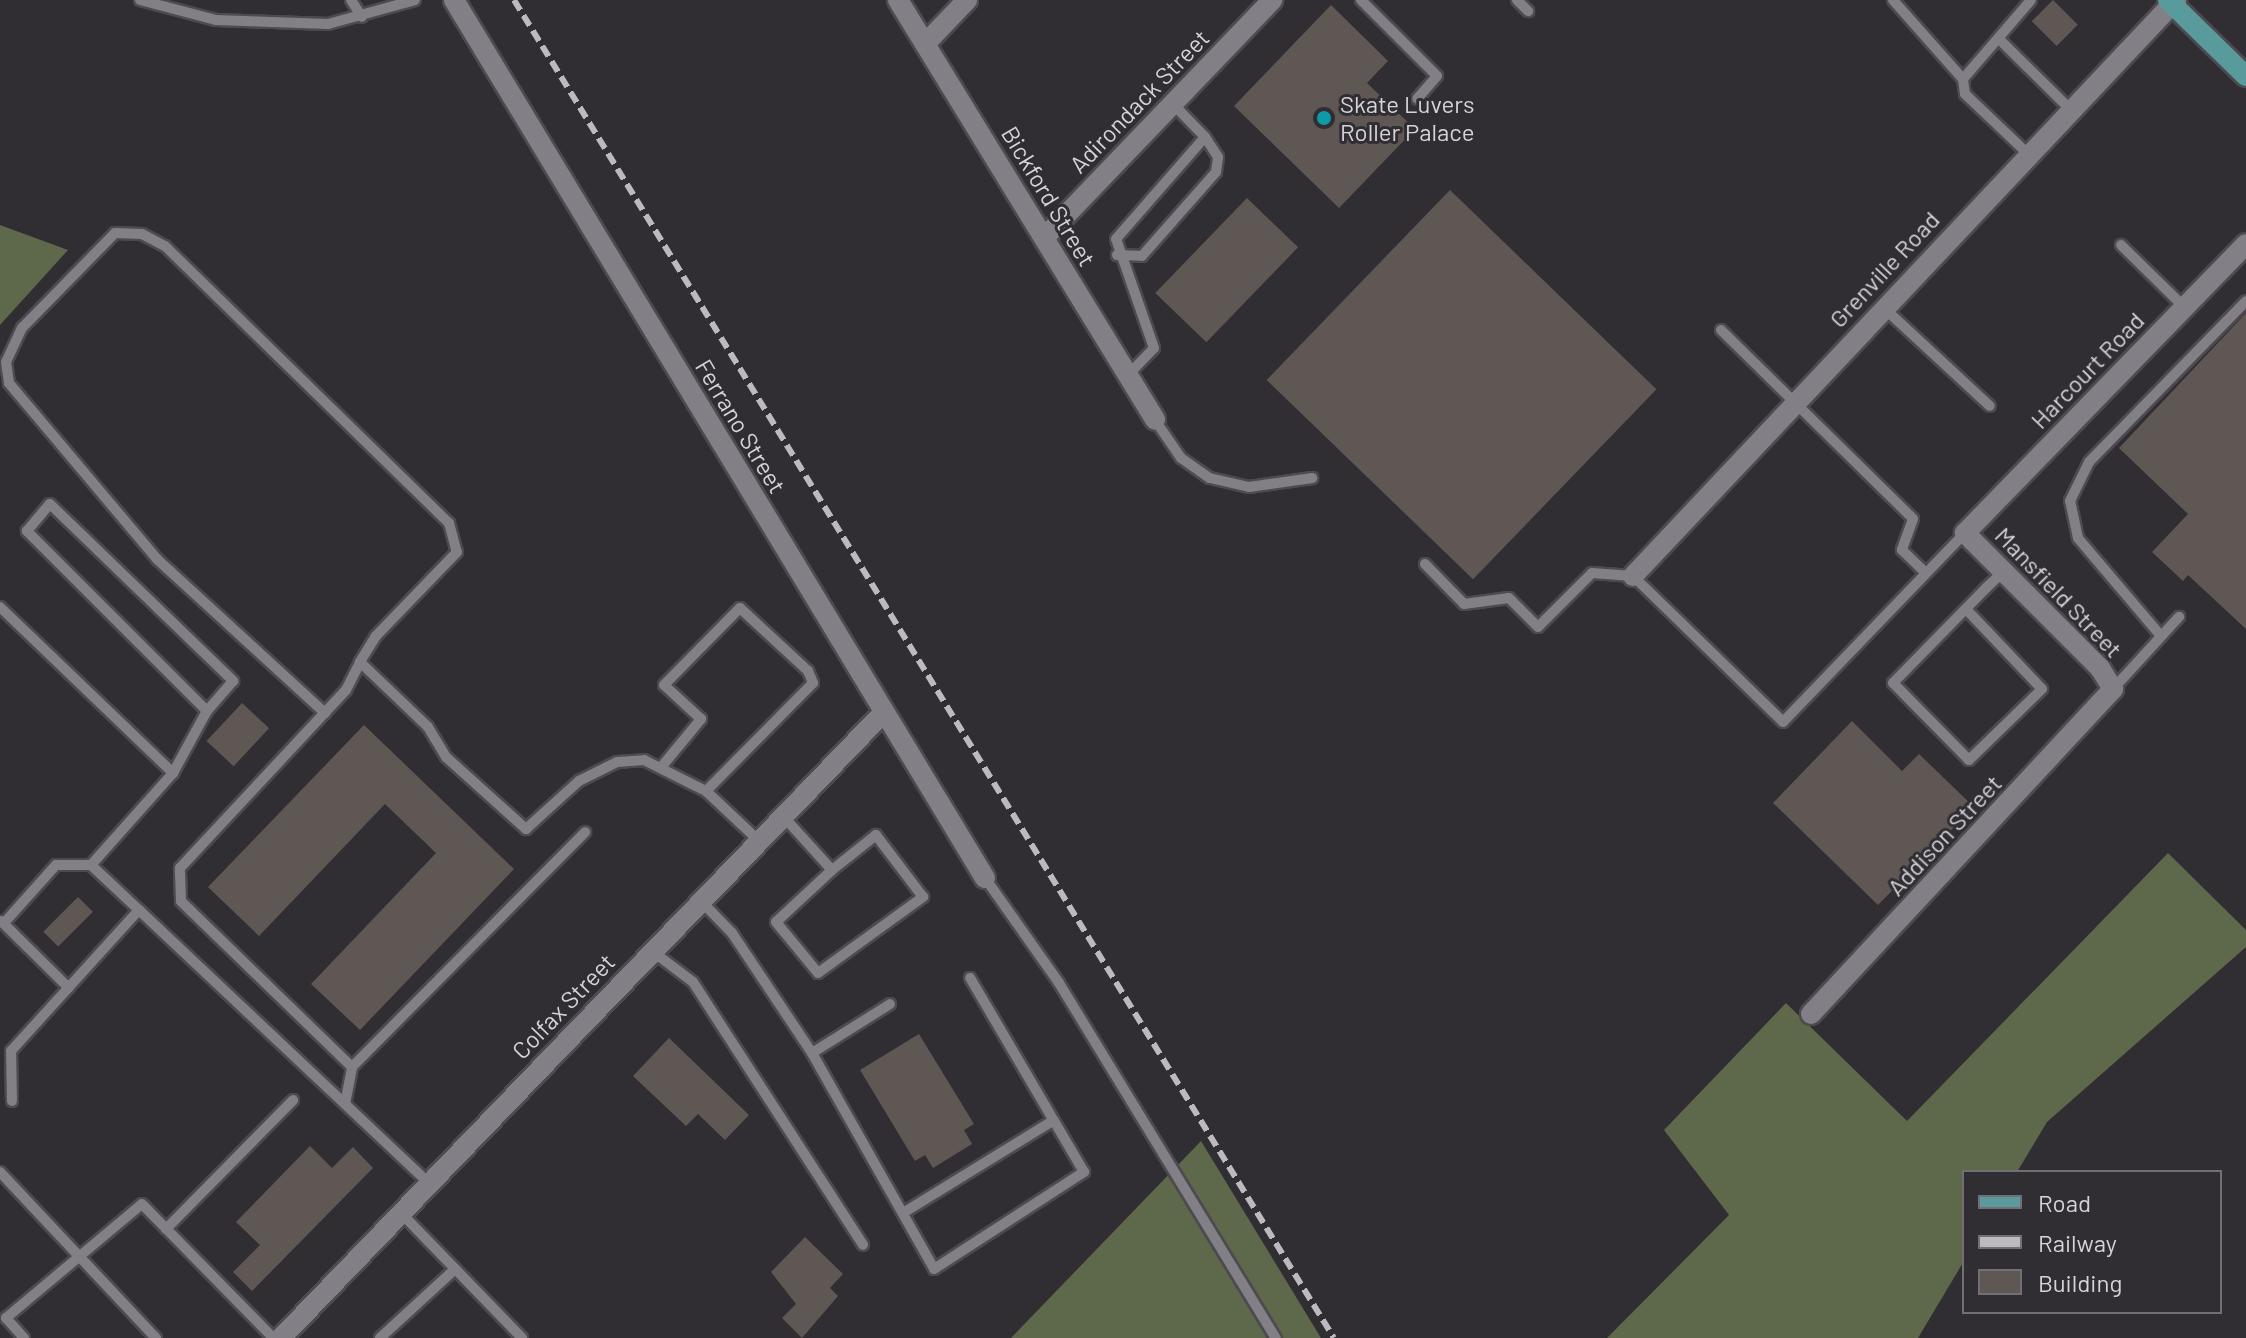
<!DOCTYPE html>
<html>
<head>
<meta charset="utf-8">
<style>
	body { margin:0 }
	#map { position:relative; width:2246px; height:1338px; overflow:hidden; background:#302d33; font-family:Barlow,sans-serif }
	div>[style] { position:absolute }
	.forest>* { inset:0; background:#5e684b }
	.building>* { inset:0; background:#5f5754; transform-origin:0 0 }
	.roads { filter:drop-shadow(2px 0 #4d4a50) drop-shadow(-2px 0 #4d4a50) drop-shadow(0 2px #4d4a50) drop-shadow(0 -2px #4d4a50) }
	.lane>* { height:10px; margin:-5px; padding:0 5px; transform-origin:5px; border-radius:5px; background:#827f86 }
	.street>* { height:20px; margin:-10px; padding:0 10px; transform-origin:10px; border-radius:10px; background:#827f86 }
	.primary>* { height:20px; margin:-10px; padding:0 10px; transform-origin:10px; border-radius:10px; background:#599b9c }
	.rail>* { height:6px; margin-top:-3px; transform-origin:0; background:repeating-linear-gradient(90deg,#bcbabf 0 12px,transparent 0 18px) }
	.dots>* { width:22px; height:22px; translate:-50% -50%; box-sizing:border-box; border:4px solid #302d33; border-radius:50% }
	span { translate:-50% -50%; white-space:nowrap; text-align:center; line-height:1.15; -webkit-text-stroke:6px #302d33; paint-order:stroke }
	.street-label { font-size:24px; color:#d5d4d8 }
	.poi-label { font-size:24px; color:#d5d4d8 }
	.left { translate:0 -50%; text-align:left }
	.legend { position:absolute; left:1962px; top:1170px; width:260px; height:144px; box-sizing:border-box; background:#302d33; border:2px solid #727075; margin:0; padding:10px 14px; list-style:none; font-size:24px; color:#d5d4d8 }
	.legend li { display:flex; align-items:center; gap:16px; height:40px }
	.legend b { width:40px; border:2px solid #727075 }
</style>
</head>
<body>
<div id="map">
	<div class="forest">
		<div style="clip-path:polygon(0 225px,68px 250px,0 325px)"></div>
		<div style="clip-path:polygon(2168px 853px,2246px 930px,2246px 947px,2047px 1122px,2017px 1172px,1964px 1172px,1964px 1261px,1918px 1338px,1607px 1338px,1729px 1215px,1664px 1130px,1786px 1003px,1907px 1121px)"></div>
		<div style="clip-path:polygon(1201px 1141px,1321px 1338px,1011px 1338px)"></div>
	</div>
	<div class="building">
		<div style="left:2053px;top:0;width:35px;height:30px;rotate:45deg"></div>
		<div style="clip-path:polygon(1331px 5px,1388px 61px,1367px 83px,1415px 129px,1339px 208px,1234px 106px)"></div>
		<div style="left:1450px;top:190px;width:287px;height:264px;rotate:44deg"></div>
		<div style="left:1247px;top:198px;width:71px;height:132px;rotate:44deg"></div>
		<div style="clip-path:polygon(2246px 313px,2246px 629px,2188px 575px,2183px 581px,2152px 552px,2188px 514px,2119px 448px)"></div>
		<div style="left:242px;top:703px;width:37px;height:52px;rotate:43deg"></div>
		<div style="clip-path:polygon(1852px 721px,1902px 771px,1919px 754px,1974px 807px,1878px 905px,1773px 803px)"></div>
		<div style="clip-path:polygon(364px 725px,514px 869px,360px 1030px,311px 984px,436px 853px,385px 804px,259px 936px,208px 887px)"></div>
		<div style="left:78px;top:897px;width:21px;height:49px;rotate:45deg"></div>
		<div style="clip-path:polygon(919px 1034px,974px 1124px,964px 1130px,972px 1144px,933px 1168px,925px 1155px,915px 1161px,860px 1070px)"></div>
		<div style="clip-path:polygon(669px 1038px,749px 1115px,725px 1140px,698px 1114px,686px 1126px,633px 1076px)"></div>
		<div style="clip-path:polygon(310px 1146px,332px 1168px,353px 1147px,373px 1168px,252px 1291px,233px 1272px,260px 1245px,236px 1222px)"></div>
		<div style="clip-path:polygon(805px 1237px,843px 1274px,830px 1288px,838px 1296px,802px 1338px,782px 1318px,796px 1304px,771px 1272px)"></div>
	</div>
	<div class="roads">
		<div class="lane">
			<div style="left:140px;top:0;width:79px;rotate:14.7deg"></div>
			<div style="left:216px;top:20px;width:112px;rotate:2deg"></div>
			<div style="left:328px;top:24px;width:90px;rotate:-15.4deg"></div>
			<div style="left:351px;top:0;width:20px;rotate:57deg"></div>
			<div style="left:1361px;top:0;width:107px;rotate:45deg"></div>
			<div style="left:1437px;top:76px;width:30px;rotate:131deg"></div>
			<div style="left:1517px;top:0;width:16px;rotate:45deg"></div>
			<div style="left:1893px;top:0;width:106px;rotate:48.5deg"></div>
			<div style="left:2000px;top:40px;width:97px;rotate:44.6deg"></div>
			<div style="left:2026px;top:152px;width:84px;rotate:-136.4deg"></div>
			<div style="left:1965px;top:94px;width:15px;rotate:-98deg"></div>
			<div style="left:1963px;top:79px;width:104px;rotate:-49.3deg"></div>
			<div style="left:2121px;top:245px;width:88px;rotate:44.5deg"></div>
			<div style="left:1117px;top:255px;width:25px;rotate:2deg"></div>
			<div style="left:1142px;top:256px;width:112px;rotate:-48.6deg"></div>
			<div style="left:1216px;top:172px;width:15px;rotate:-82deg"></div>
			<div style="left:1218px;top:157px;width:24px;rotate:-123deg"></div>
			<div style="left:1205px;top:137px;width:46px;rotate:-134.1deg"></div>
			<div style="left:1884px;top:308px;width:144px;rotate:42.8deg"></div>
			<div style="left:1721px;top:330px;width:269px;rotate:44.5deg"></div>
			<div style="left:1913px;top:519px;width:33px;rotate:110deg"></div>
			<div style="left:1902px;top:550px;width:33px;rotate:44deg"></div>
			<div style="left:1128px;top:375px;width:37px;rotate:-46deg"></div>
			<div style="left:1154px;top:348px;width:115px;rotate:-109.2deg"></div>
			<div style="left:1116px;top:239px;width:135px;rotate:-48.9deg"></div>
			<div style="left:1155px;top:420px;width:46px;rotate:55.6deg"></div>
			<div style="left:1181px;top:458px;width:35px;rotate:35deg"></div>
			<div style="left:1210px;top:478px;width:40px;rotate:13deg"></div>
			<div style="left:1249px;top:487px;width:64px;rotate:-8.1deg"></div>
			<div style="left:1425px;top:564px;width:56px;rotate:45.7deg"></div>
			<div style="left:1464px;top:604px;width:45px;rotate:-7.6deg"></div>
			<div style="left:1509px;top:598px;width:41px;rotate:45deg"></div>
			<div style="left:1538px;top:627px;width:76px;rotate:-45deg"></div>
			<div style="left:1592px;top:573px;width:41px;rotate:4.2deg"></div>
			<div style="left:1633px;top:576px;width:209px;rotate:44.2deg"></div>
			<div style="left:1783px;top:722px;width:262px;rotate:-46.1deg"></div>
			<div style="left:0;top:607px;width:240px;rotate:43.8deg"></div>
			<div style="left:173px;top:773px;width:123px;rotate:131.7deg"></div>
			<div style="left:91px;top:865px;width:66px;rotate:43.2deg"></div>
			<div style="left:1966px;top:609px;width:110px;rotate:46.5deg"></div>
			<div style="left:2042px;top:689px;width:102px;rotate:135.8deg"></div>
			<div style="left:1969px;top:760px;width:108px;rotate:-134.6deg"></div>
			<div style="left:1893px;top:683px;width:133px;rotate:-45.6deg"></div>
			<div style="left:1986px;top:588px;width:25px;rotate:-43deg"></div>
			<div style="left:2161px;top:636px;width:128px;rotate:-130.3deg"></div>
			<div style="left:2078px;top:538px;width:38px;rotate:-102deg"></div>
			<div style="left:2070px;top:501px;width:43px;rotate:-64deg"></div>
			<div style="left:2089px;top:462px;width:225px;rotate:-45.7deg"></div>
			<div style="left:2113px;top:689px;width:98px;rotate:-47.5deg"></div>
			<div style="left:325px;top:713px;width:228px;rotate:-137.5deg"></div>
			<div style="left:157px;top:559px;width:230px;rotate:-130.1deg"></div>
			<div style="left:9px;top:383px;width:21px;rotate:-98deg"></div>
			<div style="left:6px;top:362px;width:38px;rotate:-65deg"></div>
			<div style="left:22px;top:328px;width:133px;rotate:-45.6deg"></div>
			<div style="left:115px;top:233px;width:27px;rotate:2deg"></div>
			<div style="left:142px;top:234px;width:26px;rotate:28deg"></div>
			<div style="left:165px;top:246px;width:397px;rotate:44.3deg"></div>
			<div style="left:449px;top:523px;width:30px;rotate:75deg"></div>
			<div style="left:457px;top:552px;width:117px;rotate:134deg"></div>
			<div style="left:376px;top:636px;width:31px;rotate:122deg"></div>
			<div style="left:663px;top:765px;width:60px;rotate:-50.4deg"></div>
			<div style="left:701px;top:719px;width:50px;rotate:-137.4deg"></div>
			<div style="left:664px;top:685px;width:108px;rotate:-45.4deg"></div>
			<div style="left:740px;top:608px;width:93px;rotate:42.8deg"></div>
			<div style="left:808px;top:671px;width:13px;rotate:67deg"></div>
			<div style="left:813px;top:683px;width:152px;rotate:134.7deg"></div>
			<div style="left:173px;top:773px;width:71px;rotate:-61.3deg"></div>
			<div style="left:207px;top:711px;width:255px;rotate:-135deg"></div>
			<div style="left:27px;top:531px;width:35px;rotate:-50deg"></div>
			<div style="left:50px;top:504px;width:255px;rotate:44deg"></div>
			<div style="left:233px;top:681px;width:40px;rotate:131deg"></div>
			<div style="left:783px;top:816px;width:73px;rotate:47.8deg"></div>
			<div style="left:832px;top:870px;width:76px;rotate:137.1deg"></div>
			<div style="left:776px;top:922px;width:66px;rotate:50.5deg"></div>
			<div style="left:818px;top:973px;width:130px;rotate:-35.9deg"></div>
			<div style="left:923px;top:897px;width:78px;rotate:-127.2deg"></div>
			<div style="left:876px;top:835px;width:56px;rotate:141.5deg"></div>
			<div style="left:985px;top:878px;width:128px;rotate:54.8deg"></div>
			<div style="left:1059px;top:983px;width:416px;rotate:58.6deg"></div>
			<div style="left:700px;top:900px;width:46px;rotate:45.9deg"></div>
			<div style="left:732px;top:933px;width:144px;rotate:56.3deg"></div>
			<div style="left:812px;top:1053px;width:248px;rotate:60.5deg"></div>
			<div style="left:934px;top:1269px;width:179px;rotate:-32.9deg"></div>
			<div style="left:1084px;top:1172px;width:225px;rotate:-120.4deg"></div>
			<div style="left:1px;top:921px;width:95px;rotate:44.6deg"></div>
			<div style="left:4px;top:923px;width:78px;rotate:-48.1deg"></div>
			<div style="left:56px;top:865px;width:35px"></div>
			<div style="left:652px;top:951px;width:51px;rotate:37.1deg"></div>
			<div style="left:693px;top:982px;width:313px;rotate:57.1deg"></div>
			<div style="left:812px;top:1053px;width:92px;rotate:-32.1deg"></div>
			<div style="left:352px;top:1067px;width:331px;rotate:-45.2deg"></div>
			<div style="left:12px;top:1101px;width:50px;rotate:-91.1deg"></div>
			<div style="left:11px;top:1051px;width:190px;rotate:-47.8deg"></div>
			<div style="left:139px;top:910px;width:398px;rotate:43.3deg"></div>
			<div style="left:345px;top:1104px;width:38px;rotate:-79deg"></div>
			<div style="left:352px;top:1067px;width:238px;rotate:-135.9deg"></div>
			<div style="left:181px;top:901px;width:33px;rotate:-92deg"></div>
			<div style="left:180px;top:868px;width:243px;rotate:-47deg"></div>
			<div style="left:346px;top:690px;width:31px;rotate:-63deg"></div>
			<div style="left:360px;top:662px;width:94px;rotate:43.7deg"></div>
			<div style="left:428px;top:727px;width:35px;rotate:59deg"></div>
			<div style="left:446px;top:757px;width:108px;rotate:42deg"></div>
			<div style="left:526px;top:829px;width:72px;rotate:-42.2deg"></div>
			<div style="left:579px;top:781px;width:42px;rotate:-26.6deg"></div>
			<div style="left:617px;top:762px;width:27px;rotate:-4deg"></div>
			<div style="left:644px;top:760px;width:69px;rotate:26.6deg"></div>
			<div style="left:706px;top:791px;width:71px;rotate:43.3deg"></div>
			<div style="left:0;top:1172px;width:228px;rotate:46.8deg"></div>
			<div style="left:401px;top:1213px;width:174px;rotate:45.9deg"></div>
			<div style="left:903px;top:1213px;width:177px;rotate:-31.6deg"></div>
			<div style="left:166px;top:1229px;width:181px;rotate:-45.4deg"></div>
			<div style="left:24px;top:1338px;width:27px;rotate:-132deg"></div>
			<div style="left:6px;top:1318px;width:177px;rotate:-40deg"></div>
			<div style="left:142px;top:1204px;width:187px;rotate:45.6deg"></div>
			<div style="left:380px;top:1338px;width:102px;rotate:-42.6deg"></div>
		</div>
		<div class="street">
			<div style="left:454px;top:0;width:1026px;rotate:58.84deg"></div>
			<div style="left:898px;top:0;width:492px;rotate:58.5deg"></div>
			<div style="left:925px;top:44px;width:61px;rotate:-46.3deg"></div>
			<div style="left:1044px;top:238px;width:330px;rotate:-46.2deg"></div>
			<div style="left:1633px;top:576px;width:792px;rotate:-46.69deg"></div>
			<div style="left:1811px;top:1014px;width:444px;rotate:-47.1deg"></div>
			<div style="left:2113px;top:689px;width:25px;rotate:-122deg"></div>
			<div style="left:2100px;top:668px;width:191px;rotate:-135deg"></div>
			<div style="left:1965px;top:533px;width:403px;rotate:-45.8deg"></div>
			<div style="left:281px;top:1338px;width:869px;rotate:-46.07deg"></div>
		</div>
		<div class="primary">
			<div style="left:2168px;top:0;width:109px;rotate:44.3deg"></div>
		</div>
	</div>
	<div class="rail">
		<div style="left:514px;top:0;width:1569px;rotate:58.5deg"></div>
	</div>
	<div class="dots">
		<div style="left:1324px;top:118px;background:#0f9aa8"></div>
	</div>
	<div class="street-label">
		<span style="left:1139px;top:101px;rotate:-46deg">Adirondack Street</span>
		<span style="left:1049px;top:196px;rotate:59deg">Bickford Street</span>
		<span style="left:1884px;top:269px;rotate:-47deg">Grenville Road</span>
		<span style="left:2087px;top:370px;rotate:-46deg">Harcourt Road</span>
		<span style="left:741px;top:426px;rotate:59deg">Ferrano Street</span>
		<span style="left:2059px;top:592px;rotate:46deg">Mansfield Street</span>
		<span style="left:1944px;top:835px;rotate:-47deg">Addison Street</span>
		<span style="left:563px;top:1006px;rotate:-46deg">Colfax Street</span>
	</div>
	<div class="poi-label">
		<span class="left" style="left:1340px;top:118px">Skate Luvers<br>Roller Palace</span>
	</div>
	<ul class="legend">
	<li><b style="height:10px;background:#599b9c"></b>Road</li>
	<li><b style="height:10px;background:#bcbabf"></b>Railway</li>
	<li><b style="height:22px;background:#5f5754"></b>Building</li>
	</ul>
</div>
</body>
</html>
